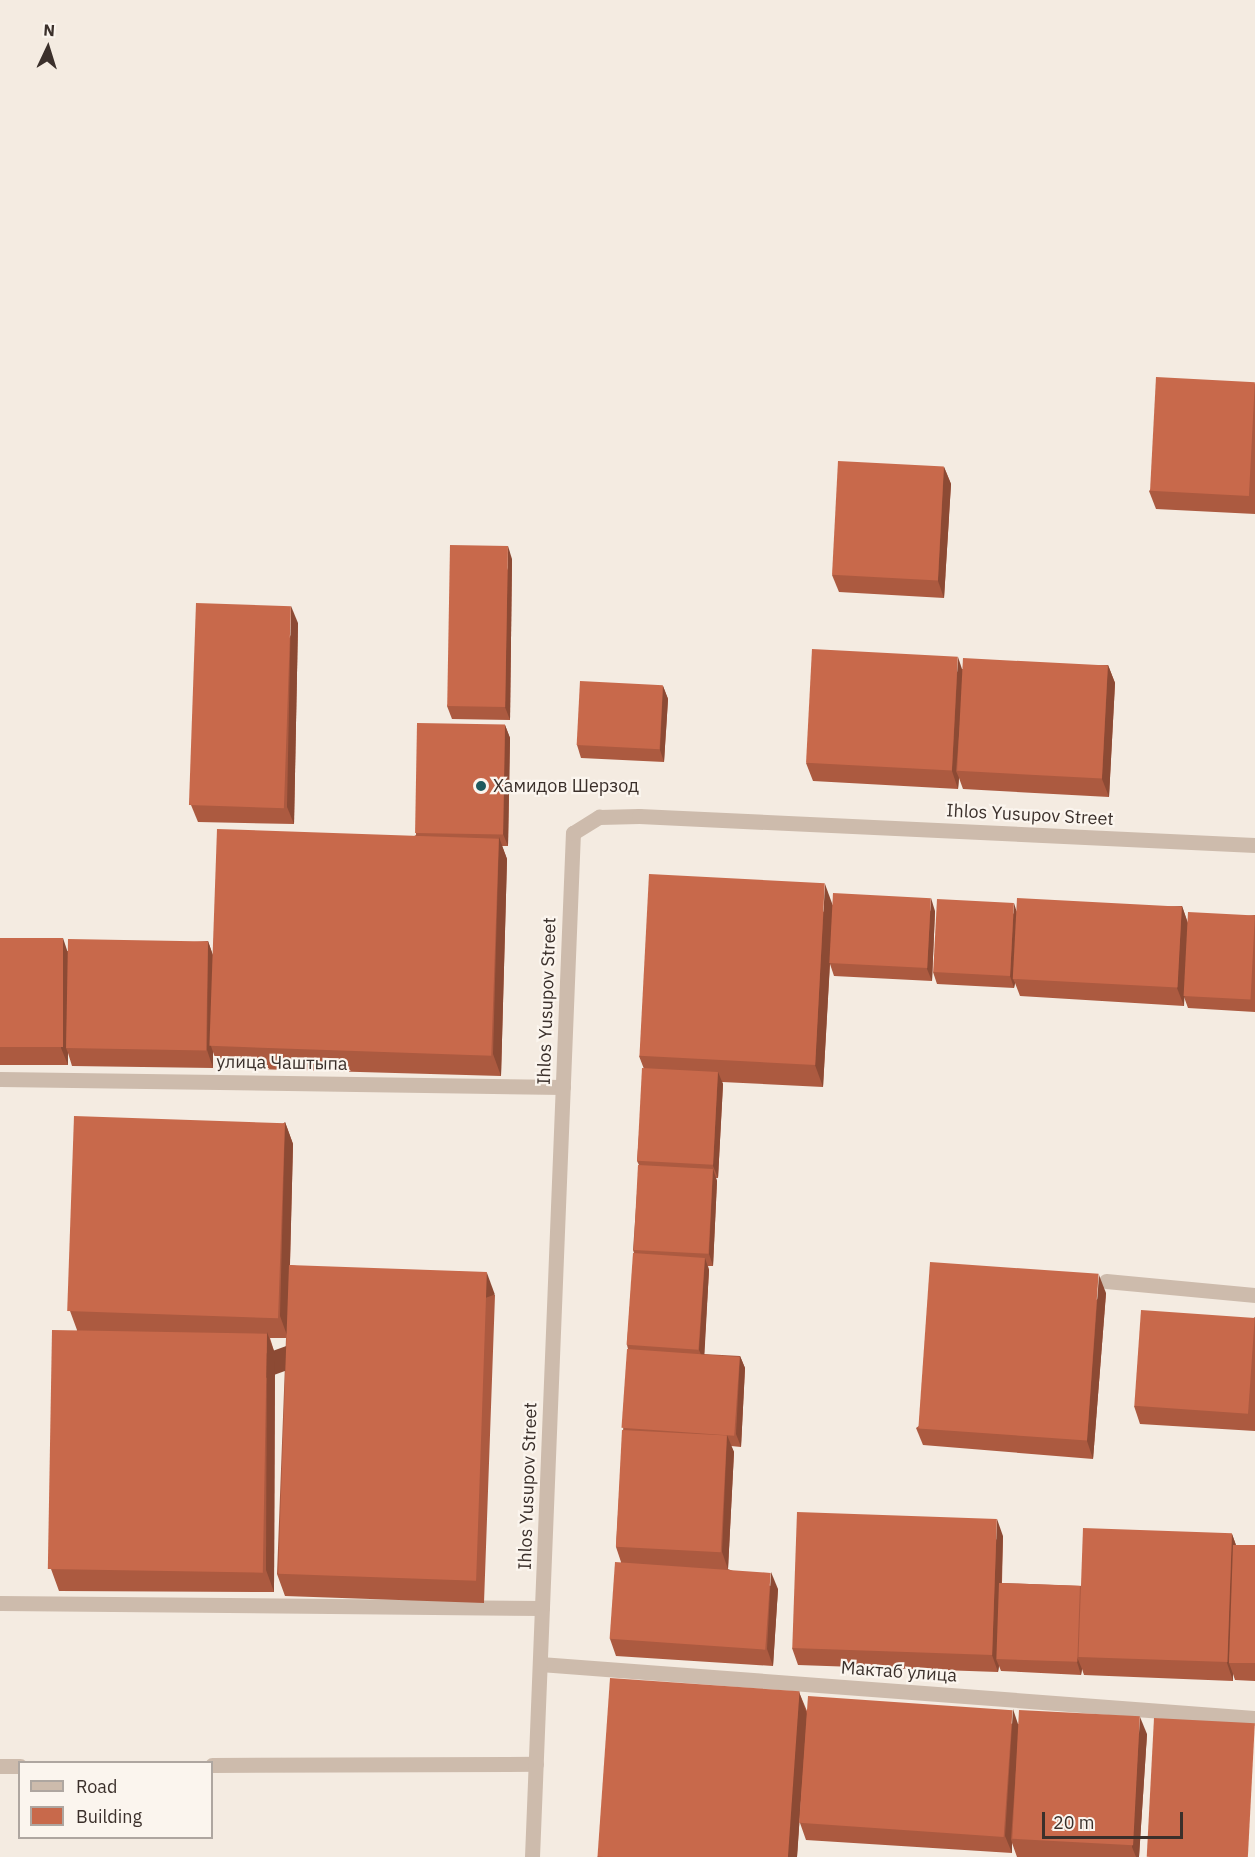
<!DOCTYPE html>
<html>
<head>
<meta charset="utf-8">
<style>
	body { margin:0 }
	#map { position:relative; width:1255px; height:1857px; overflow:hidden; background:#f4ebe1; font-family:"IBM Plex Sans",sans-serif }
	div>[style] { position:absolute }
	.minor>* { height:15px; margin:-7.5px; padding:0 7.5px; transform-origin:7.5px; border-radius:7.5px; background:#cdbbac }
	.wall>* { inset:0; background:#ac5a40 }
	.shaded-wall>* { inset:0; background:#8c4a34; transform-origin:0 0 }
	.building>* { inset:0; background:#c8694b; transform-origin:0 0 }
	.dots>* { width:16px; height:16px; translate:-50% -50%; box-sizing:border-box; border:3px solid #fbf5ee; border-radius:50% }
	span { translate:-50% -50%; white-space:nowrap; text-align:center; line-height:1.15; -webkit-text-stroke:4.5px #fbf5ee; paint-order:stroke }
	.poi-label { font-size:18px; color:#3b302b }
	.left { translate:0 -50%; text-align:left }
	.street-label { font-size:18px; color:#3b302b }
	.legend { position:absolute; left:18px; top:1761px; width:195px; height:78px; box-sizing:border-box; background:#fbf5ee; border:2px solid #aea6a0; margin:0; padding:8px 10px; list-style:none; font-size:18px; color:#3b302b }
	.legend li { display:flex; align-items:center; gap:12px; height:30px }
	.legend b { width:30px; border:2px solid #aea6a0 }
	.north { position:absolute; left:18px; top:18px; width:60px; height:60px; -webkit-text-stroke:4px #fbf5ee; paint-order:stroke; rotate:4deg; font-size:16px; font-weight:700; line-height:24px; text-align:center; color:#3b302b }
	.north::after { content:''; display:block; margin:auto; width:21px; height:27px; background:#3b302b; clip-path:polygon(50% 0,100% 100%,50% 72%,0 100%) }
	.scale { position:absolute; left:1042px; top:1812px; width:141px; height:27px; box-sizing:border-box; border:3px solid #3b302b; border-top:0; padding-left:8px; font-size:18px; line-height:21px; white-space:nowrap; color:#3b302b; -webkit-text-stroke:4px #fbf5ee; paint-order:stroke }
</style>
</head>
<body>
<div id="map">
	<div class="minor">
		<div style="left:0;top:1079px;width:563px;rotate:0.81deg"></div>
		<div style="left:1106px;top:1281px;width:150px;rotate:5.4deg"></div>
		<div style="left:0;top:1603px;width:542px;rotate:0.53deg"></div>
		<div style="left:540px;top:1664px;width:717px;rotate:4.32deg"></div>
		<div style="left:212px;top:1765px;width:324px;rotate:-0.2deg"></div>
		<div style="left:0;top:1766px;width:20px"></div>
		<div style="left:532px;top:1857px;width:1025px;rotate:-87.71deg"></div>
		<div style="left:573px;top:833px;width:31px;rotate:-32deg"></div>
		<div style="left:599px;top:817px;width:40px;rotate:-1.4deg"></div>
		<div style="left:639px;top:816px;width:617px;rotate:2.7deg"></div>
	</div>
	<div class="wall">
		<div style="clip-path:polygon(1255px 383px,1255px 514px,1156px 509px,1149px 491px)"></div>
		<div style="clip-path:polygon(944px 467px,951px 484px,944px 598px,839px 592px,832px 575px)"></div>
		<div style="clip-path:polygon(512px 559px,510px 720px,452px 719px,447px 706px)"></div>
		<div style="clip-path:polygon(298px 623px,294px 824px,198px 822px,191px 805px)"></div>
		<div style="clip-path:polygon(1108px 665px,1115px 683px,1109px 797px,963px 789px,959px 778px,958px 789px,813px 781px,806px 763px,962px 669px)"></div>
		<div style="clip-path:polygon(663px 686px,668px 699px,664px 762px,581px 758px,577px 745px)"></div>
		<div style="clip-path:polygon(505px 725px,510px 738px,508px 846px,502px 846px,507px 859px,501px 1076px,219px 1068px,213px 1052px,213px 1068px,72px 1066px,68px 1053px,68px 1065px,0 1065px,0 938px,67px 951px,208px 941px,213px 956px,416px 835px,416px 833px)"></div>
		<div style="clip-path:polygon(832px 905px,935px 911px,932px 981px,834px 976px,830px 964px,823px 1087px,722px 1082px,723px 1084px,718px 1178px,716px 1178px,717px 1181px,713px 1266px,708px 1266px,709px 1270px,704px 1354px,740px 1356px,745px 1368px,741px 1447px,731px 1446px,734px 1452px,728px 1569px,778px 1589px,773px 1666px,616px 1656px,610px 1639px,621px 1562px,616px 1547px,628px 1349px,627px 1345px,634px 1253px,633px 1250px,639px 1165px,637px 1161px,644px 1069px,639px 1056px)"></div>
		<div style="clip-path:polygon(1182px 906px,1188px 923px,1255px 915px,1255px 1012px,1188px 1008px,1184px 997px,1184px 1006px,1020px 996px,1015px 983px,1014px 988px,937px 984px,933px 972px,1017px 911px)"></div>
		<div style="clip-path:polygon(285px 1122px,293px 1144px,290px 1265px,495px 1295px,484px 1603px,285px 1596px,277px 1574px,286px 1338px,270px 1338px,275px 1354px,274px 1592px,59px 1591px,51px 1569px,77px 1330px,70px 1311px)"></div>
		<div style="clip-path:polygon(1106px 1293px,1093px 1459px,923px 1445px,916px 1428px)"></div>
		<div style="clip-path:polygon(1255px 1317px,1255px 1431px,1140px 1424px,1134px 1406px)"></div>
		<div style="clip-path:polygon(1232px 1534px,1236px 1545px,1255px 1545px,1255px 1681px,1235px 1680px,1233px 1674px,1233px 1681px,1084px 1675px,1082px 1669px,1081px 1675px,1001px 1671px,999px 1666px,998px 1672px,798px 1665px,792px 1648px,1003px 1536px,1002px 1583px,1080px 1586px)"></div>
		<div style="clip-path:polygon(799px 1692px,807px 1711px,1018px 1724px,1147px 1734px,1139px 1857px,1017px 1857px,1012px 1843px,1012px 1853px,806px 1840px,800px 1823px,802px 1781px,797px 1857px,597px 1857px)"></div>
	</div>
	<div class="shaded-wall">
		<div style="clip-path:polygon(944px 467px,951px 484px,944px 598px,938px 581px)"></div>
		<div style="clip-path:polygon(508px 546px,512px 559px,510px 720px,505px 707px)"></div>
		<div style="clip-path:polygon(291px 606px,298px 623px,294px 824px,287px 807px)"></div>
		<div style="clip-path:polygon(958px 657px,964px 675px,956px 771px,959px 778px,958px 789px,952px 771px)"></div>
		<div style="clip-path:polygon(1108px 665px,1115px 683px,1109px 797px,1102px 779px)"></div>
		<div style="clip-path:polygon(663px 686px,668px 699px,664px 762px,660px 750px)"></div>
		<div style="clip-path:polygon(505px 725px,510px 738px,508px 846px,503px 834px)"></div>
		<div style="clip-path:polygon(499px 837px,507px 859px,501px 1076px,493px 1054px)"></div>
		<div style="clip-path:polygon(825px 884px,833px 906px,823px 1087px,815px 1065px)"></div>
		<div style="clip-path:polygon(931px 898px,935px 911px,932px 981px,927px 969px)"></div>
		<div style="clip-path:polygon(1014px 903px,1018px 916px,1013px 979px,1015px 983px,1014px 988px,1010px 976px)"></div>
		<div style="clip-path:polygon(1182px 906px,1188px 924px,1184px 1006px,1177px 988px)"></div>
		<div style="clip-path:polygon(63px 938px,69px 956px,66px 1048px,68px 1053px,68px 1065px,61px 1048px)"></div>
		<div style="clip-path:polygon(208px 941px,214px 958px,211px 1046px,213px 1052px,213px 1068px,207px 1050px)"></div>
		<div style="clip-path:polygon(718px 1072px,723px 1084px,718px 1178px,713px 1166px)"></div>
		<div style="clip-path:polygon(285px 1122px,293px 1144px,288px 1338px,280px 1316px)"></div>
		<div style="clip-path:polygon(713px 1169px,717px 1181px,713px 1266px,709px 1254px)"></div>
		<div style="clip-path:polygon(705px 1258px,709px 1270px,704px 1362px,699px 1350px)"></div>
		<div style="left:487px;top:1273px;width:23px;height:308px;rotate:70deg"></div>
		<div style="clip-path:polygon(1099px 1275px,1106px 1293px,1093px 1459px,1087px 1441px)"></div>
		<div style="clip-path:polygon(267px 1332px,275px 1354px,274px 1592px,266px 1570px)"></div>
		<div style="clip-path:polygon(740px 1356px,745px 1368px,741px 1447px,736px 1434px)"></div>
		<div style="clip-path:polygon(727px 1435px,734px 1452px,728px 1569px,722px 1552px)"></div>
		<div style="clip-path:polygon(997px 1519px,1003px 1536px,999px 1659px,996px 1659px,999px 1666px,998px 1672px,992px 1655px)"></div>
		<div style="clip-path:polygon(1232px 1534px,1238px 1551px,1229px 1663px,1233px 1674px,1233px 1681px,1227px 1663px)"></div>
		<div style="clip-path:polygon(771px 1572px,778px 1589px,773px 1666px,767px 1649px)"></div>
		<div style="clip-path:polygon(1077px 1657px,1082px 1669px,1081px 1675px,1077px 1662px)"></div>
		<div style="clip-path:polygon(799px 1692px,807px 1714px,797px 1857px,787px 1857px)"></div>
		<div style="clip-path:polygon(1013px 1709px,1019px 1727px,1011px 1839px,1012px 1843px,1012px 1853px,1005px 1836px)"></div>
		<div style="clip-path:polygon(1140px 1717px,1147px 1734px,1139px 1857px,1136px 1857px,1132px 1847px)"></div>
	</div>
	<div class="building">
		<div style="left:1156px;top:377px;width:99px;height:114px;rotate:3deg"></div>
		<div style="left:838px;top:461px;width:106px;height:114px;rotate:3deg"></div>
		<div style="left:450px;top:545px;width:58px;height:161px;rotate:1deg"></div>
		<div style="left:196px;top:603px;width:95px;height:202px;rotate:2deg"></div>
		<div style="left:812px;top:649px;width:146px;height:114px;rotate:3deg"></div>
		<div style="left:963px;top:658px;width:145px;height:113px;rotate:3deg"></div>
		<div style="left:580px;top:681px;width:83px;height:64px;rotate:3deg"></div>
		<div style="left:417px;top:723px;width:88px;height:110px;rotate:1deg"></div>
		<div style="left:217px;top:829px;width:282px;height:217px;rotate:2deg"></div>
		<div style="left:649px;top:874px;width:176px;height:182px;rotate:3deg"></div>
		<div style="left:833px;top:893px;width:98px;height:70px;rotate:3deg"></div>
		<div style="left:1017px;top:898px;width:165px;height:81px;rotate:3deg"></div>
		<div style="left:937px;top:899px;width:77px;height:73px;rotate:3deg"></div>
		<div style="left:1188px;top:912px;width:67px;height:84px;rotate:3deg"></div>
		<div style="left:0;top:938px;width:63px;height:109px"></div>
		<div style="left:68px;top:939px;width:140px;height:109px;rotate:1deg"></div>
		<div style="left:642px;top:1068px;width:76px;height:93px;rotate:3deg"></div>
		<div style="left:74px;top:1116px;width:211px;height:195px;rotate:2deg"></div>
		<div style="left:638px;top:1165px;width:75px;height:85px;rotate:3deg"></div>
		<div style="left:633px;top:1253px;width:72px;height:92px;rotate:4deg"></div>
		<div style="left:930px;top:1262px;width:169px;height:167px;rotate:4deg"></div>
		<div style="left:289px;top:1265px;width:198px;height:309px;rotate:2deg"></div>
		<div style="left:1141px;top:1310px;width:114px;height:96px;rotate:4deg"></div>
		<div style="left:52px;top:1330px;width:215px;height:239px;rotate:1deg"></div>
		<div style="left:627px;top:1349px;width:113px;height:79px;rotate:4deg"></div>
		<div style="left:622px;top:1430px;width:105px;height:117px;rotate:3deg"></div>
		<div style="left:797px;top:1512px;width:200px;height:136px;rotate:2deg"></div>
		<div style="left:1083px;top:1528px;width:149px;height:129px;rotate:2deg"></div>
		<div style="clip-path:polygon(1233px 1545px,1255px 1545px,1255px 1663px,1229px 1663px)"></div>
		<div style="left:615px;top:1562px;width:156px;height:77px;rotate:4deg"></div>
		<div style="left:999px;top:1583px;width:81px;height:76px;rotate:2deg"></div>
		<div style="left:610px;top:1678px;width:190px;height:179px;rotate:4deg"></div>
		<div style="left:808px;top:1696px;width:205px;height:127px;rotate:4deg"></div>
		<div style="left:1019px;top:1710px;width:121px;height:129px;rotate:3deg"></div>
		<div style="left:1154px;top:1718px;width:101px;height:139px;rotate:3deg"></div>
	</div>
	<div class="dots">
		<div style="left:481px;top:786px;background:#1f5a5e"></div>
	</div>
	<div class="poi-label">
		<span class="left" style="left:493px;top:786px">Хамидов Шерзод</span>
	</div>
	<div class="street-label">
		<span style="left:1030px;top:815px;rotate:3deg">Ihlos Yusupov Street</span>
		<span style="left:547px;top:1001px;rotate:-88deg">Ihlos Yusupov Street</span>
		<span style="left:282px;top:1063px;rotate:1deg">улица Чаштыпа</span>
		<span style="left:528px;top:1486px;rotate:-88deg">Ihlos Yusupov Street</span>
		<span style="left:899px;top:1672px;rotate:4deg">Мактаб улица</span>
	</div>
	<ul class="legend">
	<li><b style="height:8px;background:#cdbbac"></b>Road</li>
	<li><b style="height:16px;background:#c8694b"></b>Building</li>
	</ul>
	<div class="north">N</div>
	<div class="scale">20 m</div>
</div>
</body>
</html>
